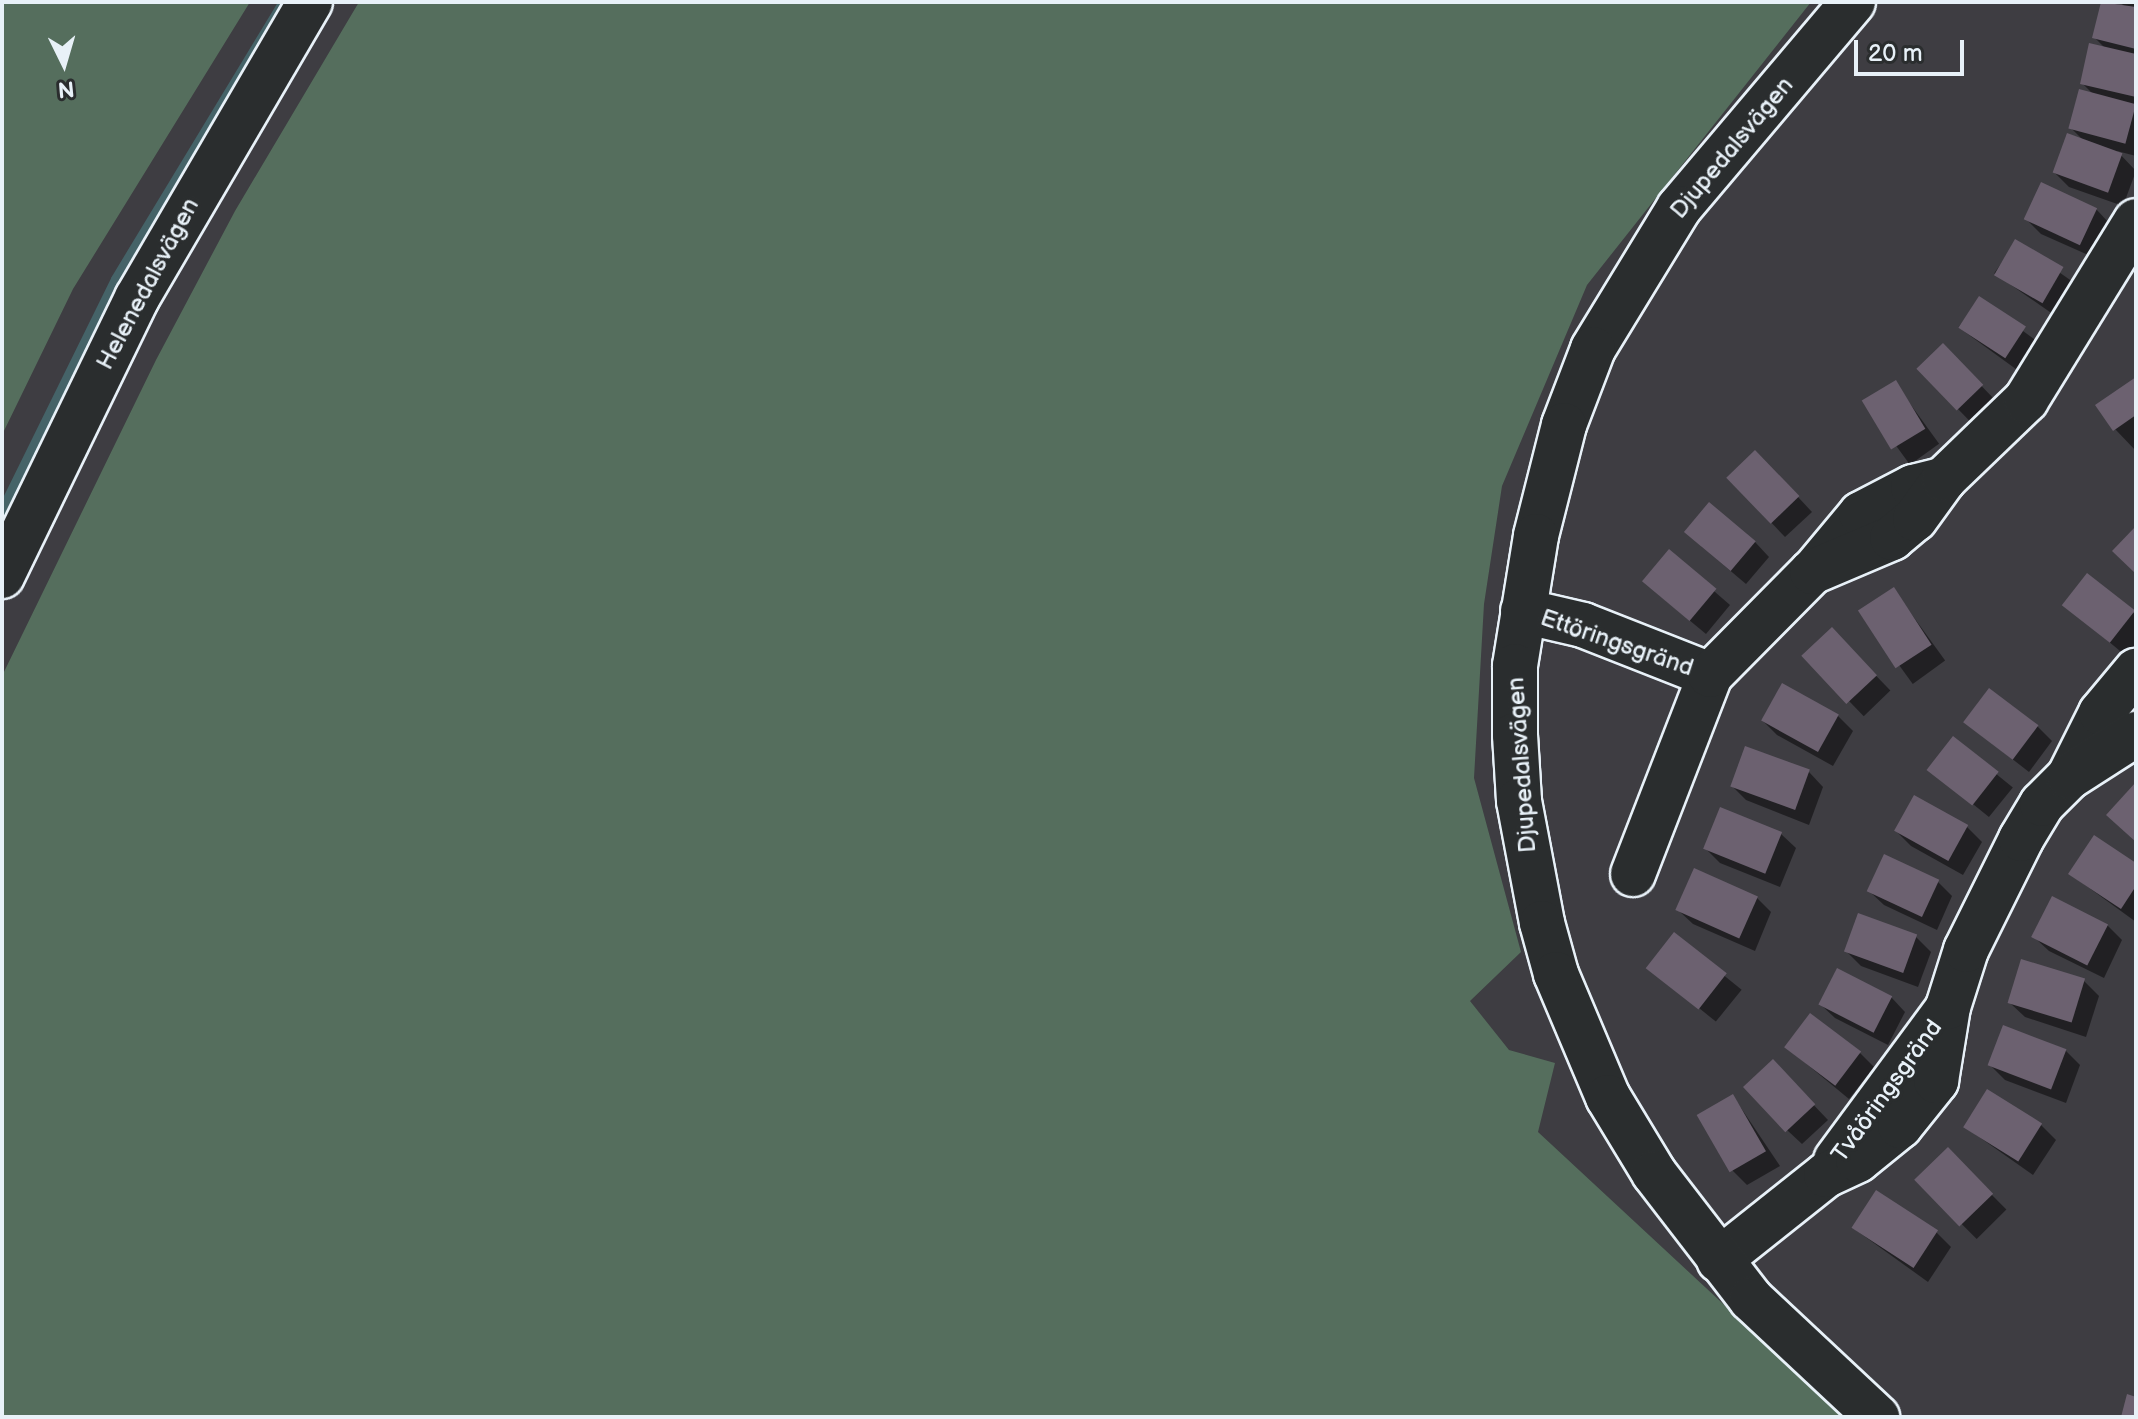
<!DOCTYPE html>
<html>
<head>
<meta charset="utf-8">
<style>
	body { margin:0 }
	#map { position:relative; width:2138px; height:1419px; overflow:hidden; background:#3e3d42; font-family:"Balsamiq Sans",sans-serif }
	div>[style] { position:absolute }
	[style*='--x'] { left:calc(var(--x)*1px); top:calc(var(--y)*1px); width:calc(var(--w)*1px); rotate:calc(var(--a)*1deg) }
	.green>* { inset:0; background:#556e5d }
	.shadow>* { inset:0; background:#0007; transform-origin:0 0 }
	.stream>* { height:11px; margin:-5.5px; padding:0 5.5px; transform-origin:5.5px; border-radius:5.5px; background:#456368 }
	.building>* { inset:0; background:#6c6170; transform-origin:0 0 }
	.roads { filter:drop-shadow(2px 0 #e8f1f8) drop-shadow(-2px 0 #e8f1f8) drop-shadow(0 2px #e8f1f8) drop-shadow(0 -2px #e8f1f8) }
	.minor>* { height:44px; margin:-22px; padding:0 22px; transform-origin:22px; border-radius:22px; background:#2a2d2e }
	.tertiary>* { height:44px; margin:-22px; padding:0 22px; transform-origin:22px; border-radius:22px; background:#2a2d2e }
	span { translate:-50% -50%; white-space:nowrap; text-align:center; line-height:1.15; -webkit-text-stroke:7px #2a2d2e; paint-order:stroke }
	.street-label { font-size:24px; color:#e8f1f8 }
	.frame { position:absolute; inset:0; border:4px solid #e8f1f8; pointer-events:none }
	.north { position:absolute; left:24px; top:24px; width:80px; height:80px; -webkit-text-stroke:6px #2a2d2e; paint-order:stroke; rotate:175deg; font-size:22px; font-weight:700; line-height:32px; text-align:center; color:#e8f1f8 }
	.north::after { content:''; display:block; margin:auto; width:28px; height:36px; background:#e8f1f8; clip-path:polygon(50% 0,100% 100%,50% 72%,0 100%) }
	.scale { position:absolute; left:1854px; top:40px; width:110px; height:36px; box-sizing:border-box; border:4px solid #e8f1f8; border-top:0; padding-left:10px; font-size:24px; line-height:28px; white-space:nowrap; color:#e8f1f8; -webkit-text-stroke:6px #2a2d2e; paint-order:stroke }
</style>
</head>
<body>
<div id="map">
	<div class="green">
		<div style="clip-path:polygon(2px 2px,250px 2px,73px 289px,2px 435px)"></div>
		<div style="clip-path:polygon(359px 2px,1811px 2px,1587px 285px,1502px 486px,1484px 604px,1474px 778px,1521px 952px,1470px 1001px,1509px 1050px,1555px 1063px,1538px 1132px,1845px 1417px,2px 1417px,2px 676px,156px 360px,235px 211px)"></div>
	</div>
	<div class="shadow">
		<div style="clip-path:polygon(2103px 2px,2124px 6px,2120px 2px,2136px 2px,2136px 156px,2117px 151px,2136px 171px,2123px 206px,2069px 187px,2054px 172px,2085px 142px,2071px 128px,2094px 95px,2082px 83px,2106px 49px,2094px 37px)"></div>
		<div style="clip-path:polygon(2096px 209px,2110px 224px,2095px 258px,2041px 234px,2026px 219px)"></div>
		<div style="left:2016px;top:242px;width:74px;height:38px;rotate:35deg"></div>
		<div style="left:1979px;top:299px;width:76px;height:35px;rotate:36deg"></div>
		<div style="left:1943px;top:346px;width:77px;height:33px;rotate:46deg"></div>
		<div style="clip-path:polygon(2136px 379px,2136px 451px,2115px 429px)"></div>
		<div style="left:1895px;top:383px;width:75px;height:36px;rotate:54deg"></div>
		<div style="clip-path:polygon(1770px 467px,1812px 512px,1785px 537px,1729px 478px)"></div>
		<div style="clip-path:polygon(1755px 542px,1769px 557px,1746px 584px,1701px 546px)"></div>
		<div style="clip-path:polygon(1669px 552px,1730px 605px,1706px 634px,1659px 595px)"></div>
		<div style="clip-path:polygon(2087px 576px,2136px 615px,2136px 644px,2126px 656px,2065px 605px)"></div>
		<div style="left:1894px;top:590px;width:87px;height:40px;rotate:54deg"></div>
		<div style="left:1832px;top:630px;width:84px;height:37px;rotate:46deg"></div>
		<div style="clip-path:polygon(1838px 716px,1853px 731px,1833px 766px,1777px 735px,1762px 720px)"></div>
		<div style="clip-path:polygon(1966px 723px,2037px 726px,2052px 741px,2029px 772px)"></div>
		<div style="left:1953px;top:739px;width:77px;height:38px;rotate:39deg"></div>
		<div style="clip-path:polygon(1809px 772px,1823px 787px,1809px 825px,1746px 800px,1731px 785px)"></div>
		<div style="clip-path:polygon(1914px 798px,1967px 827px,1982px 842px,1963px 875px,1911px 846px,1896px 831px)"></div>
		<div style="clip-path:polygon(1781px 834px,1796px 848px,1780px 887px,1720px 863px,1705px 848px)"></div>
		<div style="clip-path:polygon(2136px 866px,2136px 922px,2070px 874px)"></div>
		<div style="clip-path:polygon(1938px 882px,1952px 896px,1937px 930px,1884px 905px,1869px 891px)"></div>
		<div style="clip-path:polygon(1756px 897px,1771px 912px,1755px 951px,1693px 924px,1678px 910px)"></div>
		<div style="clip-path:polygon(1860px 916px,1916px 937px,1931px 952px,1918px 987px,1861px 966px,1846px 951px)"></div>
		<div style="clip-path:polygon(2107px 925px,2122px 940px,2104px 978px,2049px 951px,2034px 937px)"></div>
		<div style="left:1674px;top:935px;width:87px;height:41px;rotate:39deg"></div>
		<div style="clip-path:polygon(2023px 962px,2084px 981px,2099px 996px,2086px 1037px,2025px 1017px,2010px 1003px)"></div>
		<div style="clip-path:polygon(1891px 997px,1905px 1012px,1888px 1045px,1835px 1018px,1820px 1004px)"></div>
		<div style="clip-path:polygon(1786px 1047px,1859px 1052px,1874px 1067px,1849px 1099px)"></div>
		<div style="clip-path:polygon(2065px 1050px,2080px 1065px,2066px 1103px,2005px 1080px,1990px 1065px)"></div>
		<div style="clip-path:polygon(1787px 1077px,1828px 1120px,1802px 1144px,1787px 1130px)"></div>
		<div style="clip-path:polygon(1733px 1096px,1780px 1166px,1747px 1185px,1732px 1170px)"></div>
		<div style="clip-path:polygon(2041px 1125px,2056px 1140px,2033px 1175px,1965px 1127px)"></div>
		<div style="left:1947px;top:1150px;width:84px;height:42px;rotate:45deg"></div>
		<div style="clip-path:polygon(1853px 1228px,1936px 1232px,1951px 1247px,1928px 1282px)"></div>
	</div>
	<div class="stream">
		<div style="--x:2;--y:511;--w:258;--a:-63.8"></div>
		<div style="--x:116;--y:279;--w:324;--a:-58.8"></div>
	</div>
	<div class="building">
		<div style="clip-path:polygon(2101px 2px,2136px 7px,2136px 49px,2092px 38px)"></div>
		<div style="clip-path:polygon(2089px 43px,2136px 54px,2136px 97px,2080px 84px)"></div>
		<div style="left:2079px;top:89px;width:59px;height:41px;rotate:15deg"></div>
		<div style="left:2067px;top:133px;width:59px;height:42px;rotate:20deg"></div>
		<div style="left:2041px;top:182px;width:62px;height:41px;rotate:25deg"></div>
		<div style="left:2015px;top:239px;width:56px;height:42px;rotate:30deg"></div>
		<div style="left:1979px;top:296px;width:56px;height:38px;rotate:33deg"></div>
		<div style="left:1943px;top:343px;width:58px;height:37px;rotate:46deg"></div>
		<div style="clip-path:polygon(2136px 377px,2136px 415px,2113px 431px,2095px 405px)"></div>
		<div style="left:1896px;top:380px;width:57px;height:40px;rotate:59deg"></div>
		<div style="left:1755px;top:450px;width:64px;height:40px;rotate:46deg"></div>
		<div style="left:1709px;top:502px;width:61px;height:39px;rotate:40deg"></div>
		<div style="clip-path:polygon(2136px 526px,2136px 574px,2112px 551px)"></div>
		<div style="left:1669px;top:549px;width:62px;height:42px;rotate:40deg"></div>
		<div style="left:2087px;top:573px;width:61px;height:41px;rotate:38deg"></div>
		<div style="left:1894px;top:587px;width:69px;height:43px;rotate:57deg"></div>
		<div style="left:1832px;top:627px;width:66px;height:42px;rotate:47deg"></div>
		<div style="left:1782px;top:683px;width:65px;height:43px;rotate:29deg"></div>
		<div style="left:1989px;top:688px;width:62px;height:43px;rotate:37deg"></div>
		<div style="left:1953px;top:736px;width:58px;height:43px;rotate:38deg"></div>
		<div style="left:1745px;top:746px;width:69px;height:43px;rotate:20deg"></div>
		<div style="clip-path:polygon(2136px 782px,2136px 842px,2106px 815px)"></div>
		<div style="left:1914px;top:795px;width:62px;height:41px;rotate:29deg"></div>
		<div style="left:1720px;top:807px;width:67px;height:45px;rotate:22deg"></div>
		<div style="clip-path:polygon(2094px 835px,2136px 863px,2136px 886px,2121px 909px,2068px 874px)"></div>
		<div style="left:1884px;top:854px;width:61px;height:41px;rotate:25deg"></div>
		<div style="left:1694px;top:868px;width:70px;height:46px;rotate:24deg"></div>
		<div style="left:2052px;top:896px;width:63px;height:46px;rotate:27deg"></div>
		<div style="left:1858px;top:913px;width:63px;height:41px;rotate:20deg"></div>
		<div style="left:1674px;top:932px;width:67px;height:46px;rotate:38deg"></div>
		<div style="left:2021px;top:959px;width:67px;height:46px;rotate:17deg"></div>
		<div style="left:1837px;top:968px;width:62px;height:41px;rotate:27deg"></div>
		<div style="left:1810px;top:1013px;width:64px;height:43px;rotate:37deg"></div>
		<div style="left:2003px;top:1025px;width:68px;height:43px;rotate:21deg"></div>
		<div style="left:1773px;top:1059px;width:62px;height:41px;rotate:47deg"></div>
		<div style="left:1987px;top:1089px;width:65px;height:45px;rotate:32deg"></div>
		<div style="left:1733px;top:1094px;width:66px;height:42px;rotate:60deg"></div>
		<div style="left:1948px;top:1147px;width:65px;height:47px;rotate:46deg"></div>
		<div style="left:1876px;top:1190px;width:74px;height:45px;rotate:33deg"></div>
		<div style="clip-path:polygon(2127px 1394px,2136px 1397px,2136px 1417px,2121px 1417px)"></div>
	</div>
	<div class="roads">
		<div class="minor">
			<div style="--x:1816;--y:568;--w:70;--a:-50.2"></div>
			<div style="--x:1861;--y:514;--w:59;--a:-27.4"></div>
			<div style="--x:1913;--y:487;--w:32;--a:-14"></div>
			<div style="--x:2;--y:576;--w:309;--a:-64.1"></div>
			<div style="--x:137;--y:298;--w:343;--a:-59.7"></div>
			<div style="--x:1523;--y:611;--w:62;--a:13.1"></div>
			<div style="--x:1583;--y:625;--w:136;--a:21.5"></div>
			<div style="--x:2071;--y:773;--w:67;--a:-63.4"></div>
			<div style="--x:2101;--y:713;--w:55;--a:-50.2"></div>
			<div style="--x:1633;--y:874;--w:213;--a:-68.8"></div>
			<div style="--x:1710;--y:675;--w:145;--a:-45.3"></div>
			<div style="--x:1812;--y:572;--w:87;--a:-23"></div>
			<div style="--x:1892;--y:538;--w:30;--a:-40"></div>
			<div style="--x:1915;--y:519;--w:49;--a:-54.1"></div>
			<div style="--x:1944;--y:479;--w:114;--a:-43.9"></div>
			<div style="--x:2026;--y:400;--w:210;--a:-58.4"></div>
			<div style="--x:1836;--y:1160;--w:184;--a:-53.6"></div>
			<div style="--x:1719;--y:1260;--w:137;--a:-38.5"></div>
			<div style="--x:1826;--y:1175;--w:35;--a:-25"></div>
			<div style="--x:1858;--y:1160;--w:54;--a:-39"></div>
			<div style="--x:1900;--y:1126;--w:58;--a:-51.3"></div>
			<div style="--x:1936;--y:1081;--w:75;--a:-80.8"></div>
			<div style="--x:1948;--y:1007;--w:60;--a:-72.5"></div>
			<div style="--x:1966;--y:950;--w:124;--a:-63.6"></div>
			<div style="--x:2021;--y:839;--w:41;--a:-59"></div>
			<div style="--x:2042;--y:804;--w:38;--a:-45"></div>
			<div style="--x:2069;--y:777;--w:80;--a:-32.7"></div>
		</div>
		<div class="tertiary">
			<div style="--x:1853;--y:2;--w:270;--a:130.2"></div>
			<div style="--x:1679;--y:208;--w:165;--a:121.4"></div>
			<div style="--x:1593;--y:349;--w:81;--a:110.9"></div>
			<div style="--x:1564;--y:425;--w:114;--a:104.2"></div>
			<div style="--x:1536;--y:536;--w:132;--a:99.2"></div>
			<div style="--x:1515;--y:666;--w:69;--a:90"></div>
			<div style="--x:1515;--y:735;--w:66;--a:86.5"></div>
			<div style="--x:1519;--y:801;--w:124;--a:79.3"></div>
			<div style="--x:1542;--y:923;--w:53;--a:74.6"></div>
			<div style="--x:1556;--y:974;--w:134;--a:67.1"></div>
			<div style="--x:1608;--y:1097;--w:89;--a:58.8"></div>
			<div style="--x:1654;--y:1173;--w:159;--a:52.4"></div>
			<div style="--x:1751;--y:1299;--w:173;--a:43.1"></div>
		</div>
	</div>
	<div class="street-label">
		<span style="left:1732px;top:148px;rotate:-50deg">Djupedalsvägen</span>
		<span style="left:148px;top:284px;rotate:-62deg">Helenedalsvägen</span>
		<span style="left:1617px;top:643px;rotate:19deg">Ettöringsgränd</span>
		<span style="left:1522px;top:765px;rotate:-94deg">Djupedalsvägen</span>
		<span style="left:1887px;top:1091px;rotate:-54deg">Tvåöringsgränd</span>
	</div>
	<div class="frame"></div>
	<div class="north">N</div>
	<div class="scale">20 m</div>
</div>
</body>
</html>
